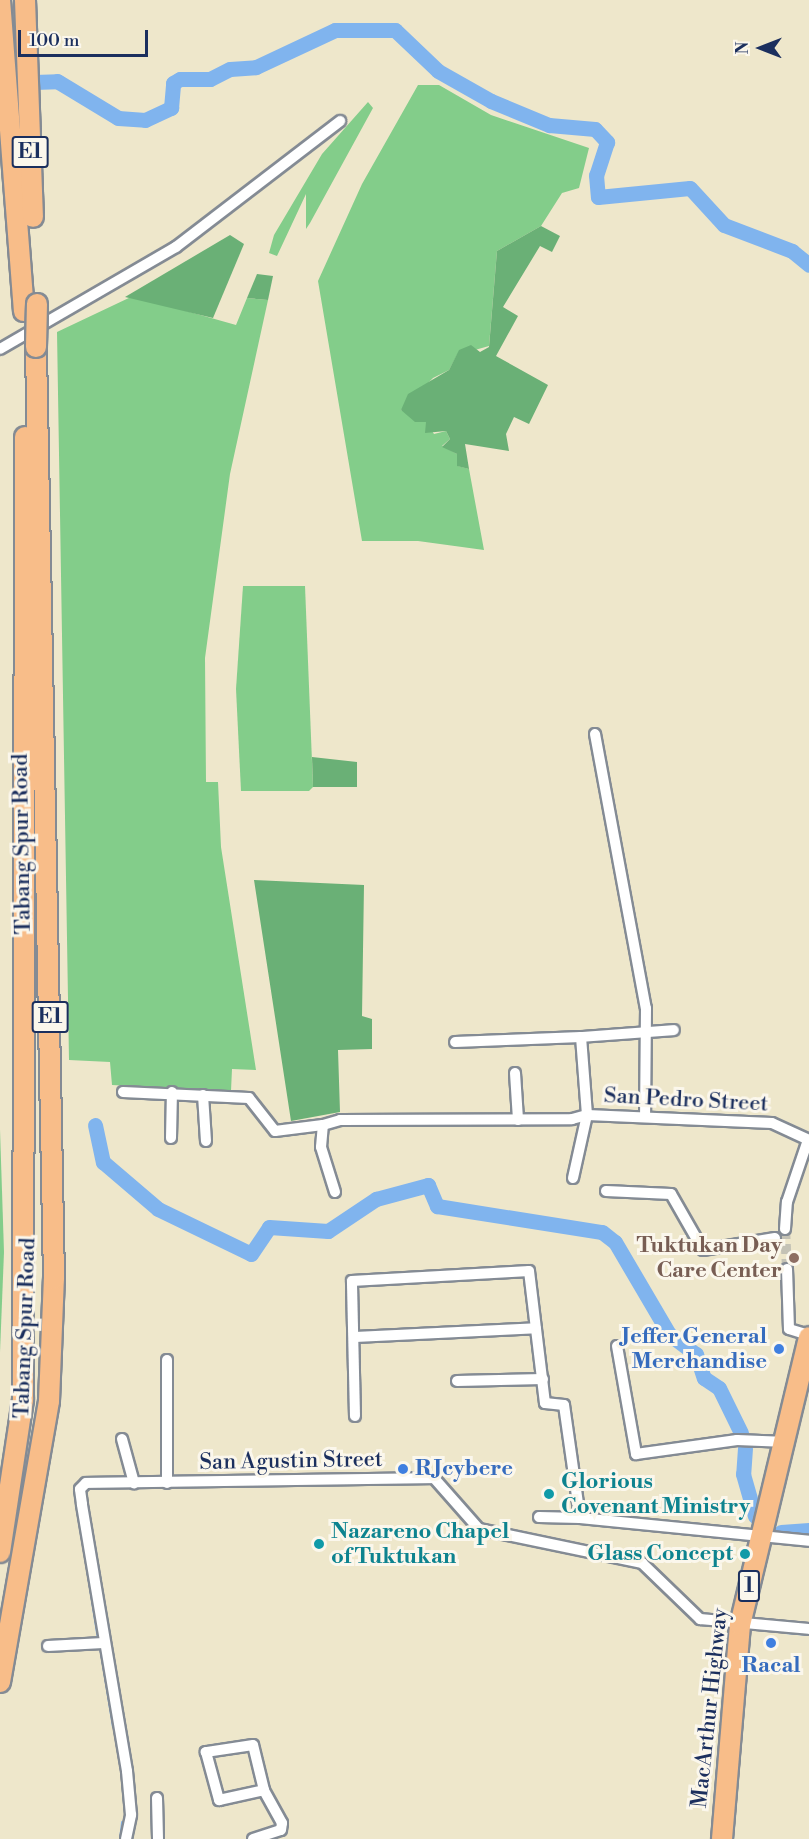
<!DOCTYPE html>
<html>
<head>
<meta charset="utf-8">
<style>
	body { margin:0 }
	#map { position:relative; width:809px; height:1839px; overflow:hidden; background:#eee7cb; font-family:"Libre Bodoni",serif }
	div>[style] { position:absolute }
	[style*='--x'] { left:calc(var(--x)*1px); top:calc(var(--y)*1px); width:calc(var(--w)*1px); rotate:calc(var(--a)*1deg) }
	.green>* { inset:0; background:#83cd8a }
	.forest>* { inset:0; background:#6ab076 }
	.stream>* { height:2px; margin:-1px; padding:0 1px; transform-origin:1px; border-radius:1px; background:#80b4ee }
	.river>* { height:15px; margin:-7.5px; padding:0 7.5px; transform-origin:7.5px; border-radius:7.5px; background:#80b4ee }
	.street-tunnel>* { height:10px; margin-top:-5px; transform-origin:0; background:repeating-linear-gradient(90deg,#c4c2b5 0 10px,transparent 0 15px) }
	.roads { filter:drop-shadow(2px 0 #848b94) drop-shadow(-2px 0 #848b94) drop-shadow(0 2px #848b94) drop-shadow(0 -2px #848b94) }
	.street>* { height:10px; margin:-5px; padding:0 5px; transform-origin:5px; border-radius:5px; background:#fff }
	.highway>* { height:20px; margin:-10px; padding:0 10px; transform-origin:10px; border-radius:10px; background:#f8bd89 }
	.bridges { filter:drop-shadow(2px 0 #848b94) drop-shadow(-2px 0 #848b94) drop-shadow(0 2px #848b94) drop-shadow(0 -2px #848b94) }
	.highway-bridge>* { height:20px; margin:-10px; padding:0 10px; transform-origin:10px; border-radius:10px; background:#f8bd89 }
	.dots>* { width:16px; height:16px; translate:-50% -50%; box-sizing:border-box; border:3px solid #fbf7ec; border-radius:50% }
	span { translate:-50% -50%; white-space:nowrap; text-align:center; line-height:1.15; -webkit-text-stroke:6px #fbf7ec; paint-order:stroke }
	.shield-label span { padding:2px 4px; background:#fbf7ec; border:2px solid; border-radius:4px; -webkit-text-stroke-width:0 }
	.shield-label { font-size:21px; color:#1b2f5e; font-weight:700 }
	.street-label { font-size:22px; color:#1b2f5e }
	.education-label { font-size:22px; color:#785e54; font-weight:700 }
	.right { translate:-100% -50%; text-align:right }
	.shop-label { font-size:22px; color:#366cbe; font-weight:700 }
	.left { translate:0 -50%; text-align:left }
	.culture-label { font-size:22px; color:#0d838f; font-weight:700 }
	.north { position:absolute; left:731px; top:18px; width:60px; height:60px; -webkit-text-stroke:4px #fbf7ec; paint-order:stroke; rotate:270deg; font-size:16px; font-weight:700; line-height:24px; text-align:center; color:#1b2f5e }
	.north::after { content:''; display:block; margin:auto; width:21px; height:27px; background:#1b2f5e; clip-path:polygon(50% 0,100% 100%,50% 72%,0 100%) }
	.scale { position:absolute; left:18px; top:30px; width:130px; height:27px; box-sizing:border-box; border:3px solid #1b2f5e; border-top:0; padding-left:8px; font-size:18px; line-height:21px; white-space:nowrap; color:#1b2f5e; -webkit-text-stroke:4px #fbf7ec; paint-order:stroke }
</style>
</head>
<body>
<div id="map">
	<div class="green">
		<div style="clip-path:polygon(418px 85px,439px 85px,491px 115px,589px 148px,579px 188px,562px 193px,541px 226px,497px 251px,489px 346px,457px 355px,449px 370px,433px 378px,401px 410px,426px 422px,434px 434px,446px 431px,450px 439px,442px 446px,457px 454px,458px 466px,469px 469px,484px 550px,418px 541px,362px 541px,318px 281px,362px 184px)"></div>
		<div style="clip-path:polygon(368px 102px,373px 108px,310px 223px,306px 229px,306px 194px,277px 256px,269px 253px,274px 235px,322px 154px)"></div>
		<div style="clip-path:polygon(133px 296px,236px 325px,247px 298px,268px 300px,230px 474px,205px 658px,206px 782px,218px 782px,221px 847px,256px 1070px,232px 1069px,231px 1091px,112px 1085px,110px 1062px,69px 1060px,57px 332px)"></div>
		<div style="clip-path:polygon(243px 586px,305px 586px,313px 787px,309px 791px,241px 791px,236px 689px)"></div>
		<div style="clip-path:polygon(0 1130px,4px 1252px,0 1352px)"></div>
	</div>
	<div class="forest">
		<div style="clip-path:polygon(541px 226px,560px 236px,552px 252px,540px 246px,503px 307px,518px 316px,496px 356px,548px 385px,529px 424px,514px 417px,506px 434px,509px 451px,465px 444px,469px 469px,457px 466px,457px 454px,442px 447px,450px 439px,446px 431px,425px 433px,426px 422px,415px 422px,401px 410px,408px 394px,449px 370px,459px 350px,471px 345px,480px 352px,489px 347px,497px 251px)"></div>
		<div style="clip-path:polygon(230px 235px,244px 244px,213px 318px,125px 297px)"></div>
		<div style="clip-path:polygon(257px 274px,273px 276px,268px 300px,247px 298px)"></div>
		<div style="clip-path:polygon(312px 757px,357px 762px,357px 787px,313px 787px)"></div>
		<div style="clip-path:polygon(254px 880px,364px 885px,362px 1016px,372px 1019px,372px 1049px,338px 1050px,340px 1112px,291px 1121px)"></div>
	</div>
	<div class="stream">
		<div style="--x:77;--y:1485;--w:11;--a:-34"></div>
		<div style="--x:76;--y:1499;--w:142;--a:81.1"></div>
		<div style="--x:785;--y:1633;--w:24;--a:5"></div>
		<div style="--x:100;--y:1647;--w:81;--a:80.8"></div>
		<div style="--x:120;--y:1839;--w:17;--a:-83"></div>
	</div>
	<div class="river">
		<div style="--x:34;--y:82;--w:23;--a:-2"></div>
		<div style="--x:57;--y:81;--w:71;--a:31.2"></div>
		<div style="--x:118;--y:118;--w:27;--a:4"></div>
		<div style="--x:145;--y:120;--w:29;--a:-25"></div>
		<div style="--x:171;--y:108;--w:25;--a:-85"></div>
		<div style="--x:173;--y:83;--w:8;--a:-30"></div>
		<div style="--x:180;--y:79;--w:30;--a:0"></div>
		<div style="--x:210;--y:79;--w:22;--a:-27"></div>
		<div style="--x:230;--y:69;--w:26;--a:-4"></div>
		<div style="--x:256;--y:67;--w:87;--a:-25.1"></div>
		<div style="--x:335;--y:30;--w:60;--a:0"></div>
		<div style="--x:395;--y:30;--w:59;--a:43.6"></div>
		<div style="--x:438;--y:71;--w:61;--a:29.5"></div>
		<div style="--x:491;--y:101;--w:63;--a:22.5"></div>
		<div style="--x:549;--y:125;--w:46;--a:5"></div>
		<div style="--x:595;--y:129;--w:18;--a:47"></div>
		<div style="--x:607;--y:142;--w:35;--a:108"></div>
		<div style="--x:596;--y:175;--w:22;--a:85"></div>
		<div style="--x:598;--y:197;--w:92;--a:-5.6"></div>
		<div style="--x:690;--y:188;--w:50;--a:47.4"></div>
		<div style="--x:724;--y:225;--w:73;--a:20.9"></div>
		<div style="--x:792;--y:251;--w:22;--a:39"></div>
		<div style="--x:95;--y:1125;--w:38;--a:78"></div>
		<div style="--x:103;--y:1162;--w:72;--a:40.5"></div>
		<div style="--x:158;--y:1209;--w:103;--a:25.8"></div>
		<div style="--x:251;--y:1254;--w:32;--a:-56"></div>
		<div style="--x:269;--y:1227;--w:59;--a:3.9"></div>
		<div style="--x:328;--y:1231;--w:58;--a:-33.7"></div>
		<div style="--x:376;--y:1199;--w:54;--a:-15.1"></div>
		<div style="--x:428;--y:1185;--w:23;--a:67"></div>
		<div style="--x:437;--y:1206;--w:167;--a:9"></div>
		<div style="--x:602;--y:1232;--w:16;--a:38"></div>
		<div style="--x:615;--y:1242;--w:107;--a:59.6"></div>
		<div style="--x:669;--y:1334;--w:34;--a:37"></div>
		<div style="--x:696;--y:1354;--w:25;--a:72"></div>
		<div style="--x:704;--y:1378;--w:18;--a:34"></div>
		<div style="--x:719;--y:1388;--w:50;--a:63.9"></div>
		<div style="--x:745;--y:1448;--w:26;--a:94"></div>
		<div style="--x:743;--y:1474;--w:44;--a:74.1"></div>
		<div style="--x:781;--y:1532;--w:28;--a:-4"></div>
	</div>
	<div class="street-tunnel">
		<div style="--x:785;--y:1229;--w:40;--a:87.1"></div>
	</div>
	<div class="roads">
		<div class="street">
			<div style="--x:0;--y:349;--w:203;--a:-30.1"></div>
			<div style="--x:176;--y:247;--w:207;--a:-37.5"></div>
			<div style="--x:595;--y:734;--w:279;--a:79.5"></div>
			<div style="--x:646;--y:1008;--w:108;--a:90.5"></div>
			<div style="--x:581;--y:1037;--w:93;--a:-4.3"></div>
			<div style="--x:515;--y:1073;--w:47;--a:86.3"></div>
			<div style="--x:123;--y:1092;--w:126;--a:2.7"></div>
			<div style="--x:249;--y:1098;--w:42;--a:51.8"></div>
			<div style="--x:275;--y:1131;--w:48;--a:-7.1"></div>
			<div style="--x:203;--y:1095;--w:46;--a:86.3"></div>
			<div style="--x:171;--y:1138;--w:46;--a:-88.8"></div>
			<div style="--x:573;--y:1178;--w:65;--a:-77.5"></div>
			<div style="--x:587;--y:1115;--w:185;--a:2.5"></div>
			<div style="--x:772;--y:1123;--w:41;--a:24.7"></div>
			<div style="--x:606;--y:1191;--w:65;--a:2.6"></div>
			<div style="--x:671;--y:1194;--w:64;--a:60.3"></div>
			<div style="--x:703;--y:1250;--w:73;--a:-9.5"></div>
			<div style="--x:335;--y:1192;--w:47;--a:-107.3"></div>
			<div style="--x:321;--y:1147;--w:22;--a:-85"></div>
			<div style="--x:323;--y:1125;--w:18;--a:-16"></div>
			<div style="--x:340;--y:1120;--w:232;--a:-0.2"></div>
			<div style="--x:572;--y:1119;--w:16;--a:-15"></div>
			<div style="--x:587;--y:1115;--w:78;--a:-94.4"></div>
			<div style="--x:581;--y:1037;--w:126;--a:177.7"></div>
			<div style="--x:785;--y:1229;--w:27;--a:-86"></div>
			<div style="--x:787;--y:1202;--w:65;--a:-71.3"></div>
			<div style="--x:787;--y:1269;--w:60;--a:88.1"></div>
			<div style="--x:789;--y:1329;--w:21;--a:17"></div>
			<div style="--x:355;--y:1337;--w:181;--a:-2.8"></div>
			<div style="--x:617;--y:1346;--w:110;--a:80"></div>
			<div style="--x:636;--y:1454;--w:102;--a:-7.9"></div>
			<div style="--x:737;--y:1440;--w:50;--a:2.3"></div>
			<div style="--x:167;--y:1360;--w:123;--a:90"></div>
			<div style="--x:457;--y:1381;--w:86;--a:-1.3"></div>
			<div style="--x:355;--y:1416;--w:135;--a:-91.3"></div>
			<div style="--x:352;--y:1281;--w:177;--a:-3.2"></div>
			<div style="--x:529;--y:1271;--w:133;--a:83.1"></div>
			<div style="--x:545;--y:1403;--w:19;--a:6"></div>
			<div style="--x:564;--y:1405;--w:114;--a:81.9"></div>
			<div style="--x:580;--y:1518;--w:230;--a:5.7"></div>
			<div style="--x:122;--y:1439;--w:46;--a:74.7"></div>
			<div style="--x:539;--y:1517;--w:41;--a:1.4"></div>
			<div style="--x:48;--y:1646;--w:55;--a:-3.1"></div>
			<div style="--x:157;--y:1798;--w:41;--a:88.6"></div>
			<div style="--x:126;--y:1839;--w:25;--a:-78"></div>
			<div style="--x:131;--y:1815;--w:44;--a:-95.2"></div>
			<div style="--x:127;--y:1771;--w:271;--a:-99.6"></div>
			<div style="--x:82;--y:1504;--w:15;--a:-98"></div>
			<div style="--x:80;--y:1489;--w:8;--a:-45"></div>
			<div style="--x:86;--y:1483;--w:348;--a:-0.8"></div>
			<div style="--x:434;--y:1478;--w:68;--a:48.6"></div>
			<div style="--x:479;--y:1529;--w:167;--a:11.8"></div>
			<div style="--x:642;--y:1563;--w:81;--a:44"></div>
			<div style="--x:700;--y:1619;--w:109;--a:5.2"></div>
			<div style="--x:253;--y:1839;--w:29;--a:-18"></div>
			<div style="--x:281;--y:1830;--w:7;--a:-82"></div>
			<div style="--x:282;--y:1823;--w:38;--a:-119"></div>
			<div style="--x:264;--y:1790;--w:46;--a:-103.7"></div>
			<div style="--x:253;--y:1745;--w:48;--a:171.5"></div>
			<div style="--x:206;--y:1752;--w:50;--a:74.8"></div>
			<div style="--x:219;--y:1800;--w:46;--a:-12.5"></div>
		</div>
		<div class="highway">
			<div style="--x:0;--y:0;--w:312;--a:85.6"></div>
			<div style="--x:25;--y:0;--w:217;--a:87.9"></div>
			<div style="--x:0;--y:1552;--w:154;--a:-81.4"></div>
			<div style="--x:23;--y:1400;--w:963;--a:-89.88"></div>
			<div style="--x:0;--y:1682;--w:285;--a:-80.1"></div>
			<div style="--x:49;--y:1401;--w:122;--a:-87.7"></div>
			<div style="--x:54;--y:1279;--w:932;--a:-91.11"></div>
			<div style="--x:722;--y:1839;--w:215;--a:-85.2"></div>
			<div style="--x:740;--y:1625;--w:296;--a:-76.5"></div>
		</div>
	</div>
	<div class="bridges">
		<div class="highway-bridge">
			<div style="--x:36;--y:347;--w:43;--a:-88.7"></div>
		</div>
	</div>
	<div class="dots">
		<div style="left:794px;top:1258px;background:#8d6e63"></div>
		<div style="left:779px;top:1349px;background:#3f7fe0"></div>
		<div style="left:403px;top:1469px;background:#3f7fe0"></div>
		<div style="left:549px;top:1494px;background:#0f9aa8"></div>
		<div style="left:319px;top:1544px;background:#0f9aa8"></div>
		<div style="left:745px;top:1554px;background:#0f9aa8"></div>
		<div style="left:771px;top:1643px;background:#3f7fe0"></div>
	</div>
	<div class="shield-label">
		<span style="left:30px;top:152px">E1</span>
		<span style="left:50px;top:1017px">E1</span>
		<span style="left:749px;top:1586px">1</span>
	</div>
	<div class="street-label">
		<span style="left:22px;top:844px;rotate:-91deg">Tabang Spur Road</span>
		<span style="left:686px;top:1100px;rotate:3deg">San Pedro Street</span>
		<span style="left:25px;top:1328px;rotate:-88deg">Tabang Spur Road</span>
		<span style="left:291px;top:1461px;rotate:-1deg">San Agustin Street</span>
		<span style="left:710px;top:1708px;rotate:-84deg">MacArthur Highway</span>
	</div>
	<div class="education-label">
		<span class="right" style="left:782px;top:1258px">Tuktukan Day<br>Care Center</span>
	</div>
	<div class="shop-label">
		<span class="right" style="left:767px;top:1349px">Jeffer General<br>Merchandise</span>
		<span class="left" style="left:415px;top:1469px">RJcybere</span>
		<span style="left:771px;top:1666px">Racal</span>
	</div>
	<div class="culture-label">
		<span class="left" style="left:561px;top:1494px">Glorious<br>Covenant Ministry</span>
		<span class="left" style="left:331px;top:1544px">Nazareno Chapel<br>of Tuktukan</span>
		<span class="right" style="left:733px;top:1554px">Glass Concept</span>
	</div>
	<div class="north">N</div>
	<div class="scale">100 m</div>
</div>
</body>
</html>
